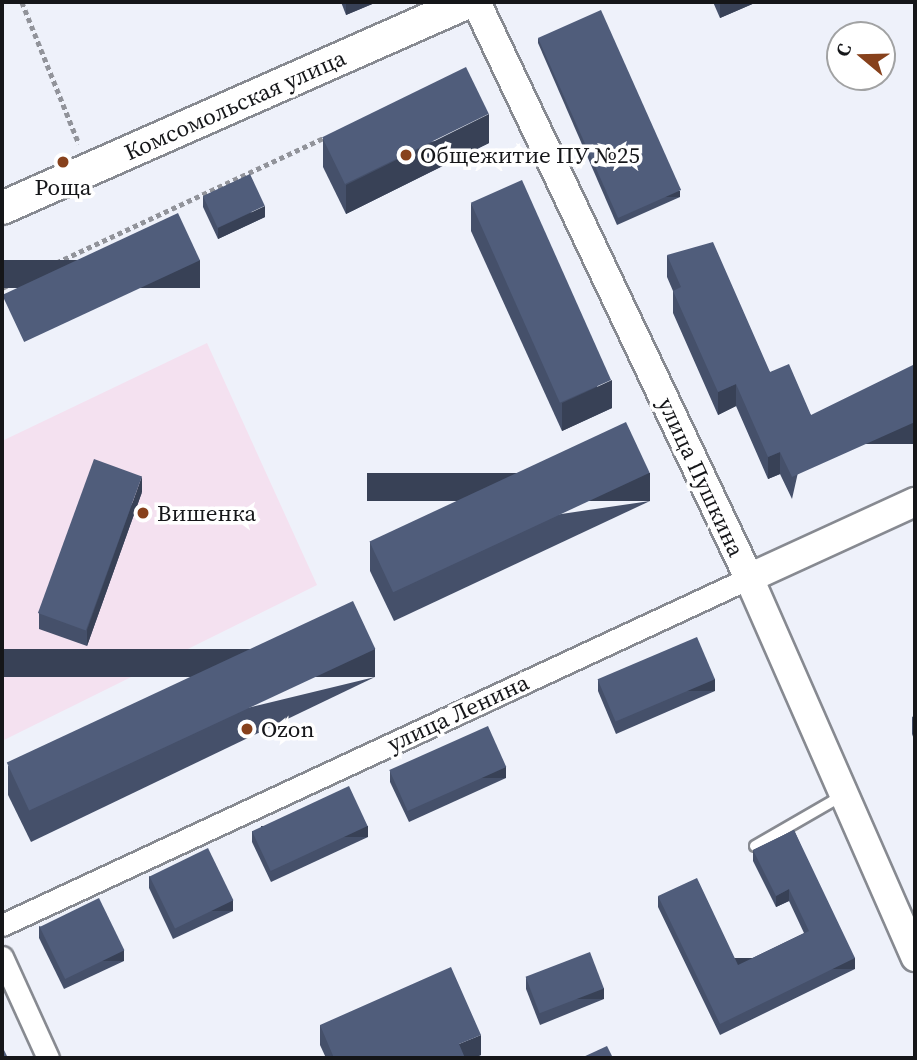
<!DOCTYPE html>
<html>
<head>
<meta charset="utf-8">
<style>
	body { margin:0 }
	#map { position:relative; width:917px; height:1060px; overflow:hidden; background:#eef1fa; font-family:"Source Serif 4",serif }
	div>[style] { position:absolute }
	[style*='--x'] { left:calc(var(--x)*1px); top:calc(var(--y)*1px); width:calc(var(--w)*1px); rotate:calc(var(--a)*1deg) }
	.education>* { inset:0; background:#f4e1f0 }
	.path>* { height:4.5px; margin-top:-2.25px; transform-origin:0; background:repeating-linear-gradient(90deg,#91939a 0 5px,transparent 0 8.5px) }
	.roads { filter:drop-shadow(2px 0 #878a91) drop-shadow(-2px 0 #878a91) drop-shadow(0 2px #878a91) drop-shadow(0 -2px #878a91) }
	.service>* { height:10px; margin:-5px; padding:0 5px; transform-origin:5px; border-radius:5px; background:#fff }
	.minor>* { height:21px; margin:-10.5px; padding:0 10.5px; transform-origin:10.5px; border-radius:10.5px; background:#fff }
	.tertiary>* { height:28px; margin:-14px; padding:0 14px; transform-origin:14px; border-radius:14px; background:#fff }
	.secondary>* { height:32px; margin:-16px; padding:0 16px; transform-origin:16px; border-radius:16px; background:#fff }
	.wall>* { inset:0; background:#45506a }
	.shaded-wall>* { inset:0; background:#384156; transform-origin:0 0 }
	.building>* { inset:0; background:#505d7b; transform-origin:0 0 }
	.dots>* { width:19px; height:19px; translate:-50% -50%; box-sizing:border-box; border:4px solid #fff; border-radius:50% }
	span { translate:-50% -50%; white-space:nowrap; text-align:center; line-height:1.15; -webkit-text-stroke:7px #fff; paint-order:stroke }
	.street-label { font-size:23px; color:#151619 }
	.poi-label { font-size:23px; color:#151619 }
	.left { translate:0 -50%; text-align:left }
	.frame { position:absolute; inset:0; border:4px solid #151619; pointer-events:none }
	.north { position:absolute; left:826px; top:21px; width:70px; height:70px; box-sizing:border-box; background:#fff; border:2px solid #a1a2a3; border-radius:50%; rotate:289deg; font-size:19px; font-weight:700; line-height:28px; text-align:center; color:#151619 }
	.north::after { content:''; display:block; margin:auto; width:24px; height:32px; background:#87411c; clip-path:polygon(50% 0,100% 100%,50% 72%,0 100%) }
</style>
</head>
<body>
<div id="map">
	<div class="education">
		<div style="clip-path:polygon(207px 343px,317px 585px,2px 741px,2px 441px)"></div>
	</div>
	<div class="path">
		<div style="--x:22;--y:2;--w:153;--a:68.1"></div>
		<div style="--x:2;--y:288;--w:357;--a:-25"></div>
	</div>
	<div class="roads">
		<div class="service">
			<div style="--x:755;--y:846;--w:90;--a:-30"></div>
			<div style="--x:833;--y:801;--w:12;--a:0"></div>
		</div>
		<div class="minor">
			<div style="--x:2;--y:925;--w:824;--a:-24.92"></div>
			<div style="--x:2;--y:957;--w:111;--a:65.5"></div>
		</div>
		<div class="tertiary">
			<div style="--x:476;--y:2;--w:637;--a:64.64"></div>
			<div style="--x:749;--y:578;--w:414;--a:66.3"></div>
			<div style="--x:749;--y:578;--w:183;--a:-24.6"></div>
		</div>
		<div class="secondary">
			<div style="--x:2;--y:208;--w:510;--a:-23.85"></div>
		</div>
	</div>
	<div class="wall">
		<div style="clip-path:polygon(341px 2px,377px 2px,346px 15px)"></div>
		<div style="clip-path:polygon(713px 2px,757px 2px,720px 18px)"></div>
		<div style="clip-path:polygon(538px 38px,680px 197px,617px 225px,538px 43px)"></div>
		<div style="clip-path:polygon(323px 138px,489px 143px,346px 214px,323px 167px)"></div>
		<div style="clip-path:polygon(203px 196px,265px 217px,218px 239px,203px 207px)"></div>
		<div style="clip-path:polygon(471px 203px,612px 408px,562px 431px,471px 231px)"></div>
		<div style="clip-path:polygon(667px 255px,770px 372px,811px 415px,792px 499px,780px 474px,768px 479px,736px 406px,718px 415px,673px 313px,673px 291px,667px 277px)"></div>
		<div style="clip-path:polygon(142px 492px,87px 646px,39px 629px,39px 613px)"></div>
		<div style="clip-path:polygon(650px 501px,394px 621px,370px 571px,370px 542px)"></div>
		<div style="clip-path:polygon(375px 677px,31px 842px,8px 795px,8px 766px)"></div>
		<div style="clip-path:polygon(598px 680px,715px 691px,616px 734px,598px 691px)"></div>
		<div style="clip-path:polygon(915px 716px,915px 742px,912px 734px,912px 717px)"></div>
		<div style="clip-path:polygon(390px 771px,506px 778px,409px 822px,390px 782px)"></div>
		<div style="clip-path:polygon(794px 830px,855px 969px,720px 1035px,658px 907px,658px 896px,738px 965px,804px 933px,789px 901px,776px 907px,753px 861px,753px 850px)"></div>
		<div style="clip-path:polygon(252px 831px,368px 837px,271px 882px,252px 842px)"></div>
		<div style="clip-path:polygon(149px 876px,233px 911px,173px 939px,149px 888px)"></div>
		<div style="clip-path:polygon(39px 926px,124px 961px,64px 989px,39px 938px)"></div>
		<div style="clip-path:polygon(526px 978px,604px 999px,540px 1025px,526px 989px)"></div>
		<div style="clip-path:polygon(320px 1025px,481px 1055px,473px 1058px,326px 1058px,320px 1045px)"></div>
	</div>
	<div class="shaded-wall">
		<div style="clip-path:polygon(350px 2px,377px 2px,346px 15px,346px 3px)"></div>
		<div style="clip-path:polygon(720px 2px,757px 2px,720px 18px)"></div>
		<div style="clip-path:polygon(489px 114px,489px 143px,346px 214px,346px 185px)"></div>
		<div style="left:680px;top:191px;width:6px;height:69px;rotate:90deg"></div>
		<div style="clip-path:polygon(265px 206px,265px 217px,218px 239px,218px 228px)"></div>
		<div style="left:200px;top:260px;width:28px;height:219px;rotate:90deg"></div>
		<div style="clip-path:polygon(612px 380px,612px 408px,562px 431px,562px 403px)"></div>
		<div style="clip-path:polygon(736px 384px,736px 406px,718px 415px,718px 392px)"></div>
		<div style="left:915px;top:422px;width:22px;height:135px;rotate:90deg"></div>
		<div style="clip-path:polygon(780px 452px,780px 474px,768px 479px,768px 457px)"></div>
		<div style="left:650px;top:473px;width:28px;height:283px;rotate:90deg"></div>
		<div style="clip-path:polygon(142px 476px,142px 492px,87px 646px,87px 630px)"></div>
		<div style="left:375px;top:649px;width:28px;height:382px;rotate:90deg"></div>
		<div style="left:715px;top:679px;width:12px;height:108px;rotate:90deg"></div>
		<div style="left:506px;top:767px;width:11px;height:107px;rotate:90deg"></div>
		<div style="left:368px;top:826px;width:11px;height:107px;rotate:90deg"></div>
		<div style="clip-path:polygon(789px 889px,789px 901px,776px 907px,776px 896px)"></div>
		<div style="left:233px;top:900px;width:11px;height:66px;rotate:90deg"></div>
		<div style="left:124px;top:950px;width:11px;height:66px;rotate:90deg"></div>
		<div style="left:855px;top:958px;width:11px;height:150px;rotate:90deg"></div>
		<div style="left:604px;top:988px;width:11px;height:69px;rotate:90deg"></div>
		<div style="clip-path:polygon(481px 1035px,481px 1055px,473px 1058px,459px 1058px,459px 1044px)"></div>
	</div>
	<div class="building">
		<div style="left:601px;top:10px;width:197px;height:69px;rotate:66deg"></div>
		<div style="left:466px;top:67px;width:52px;height:160px;rotate:64deg"></div>
		<div style="left:250px;top:174px;width:35px;height:52px;rotate:65deg"></div>
		<div style="left:522px;top:180px;width:219px;height:56px;rotate:66deg"></div>
		<div style="left:178px;top:213px;width:52px;height:194px;rotate:65deg"></div>
		<div style="clip-path:polygon(713px 242px,770px 372px,789px 364px,811px 415px,915px 364px,915px 422px,792px 477px,780px 452px,768px 457px,736px 384px,718px 392px,673px 291px,681px 287px,667px 255px)"></div>
		<div style="left:626px;top:422px;width:56px;height:283px;rotate:65deg"></div>
		<div style="left:94px;top:459px;width:51px;height:164px;rotate:20deg"></div>
		<div style="left:353px;top:601px;width:53px;height:382px;rotate:65deg"></div>
		<div style="left:697px;top:637px;width:46px;height:108px;rotate:67deg"></div>
		<div style="clip-path:polygon(915px 716px,915px 725px,912px 717px)"></div>
		<div style="left:488px;top:726px;width:45px;height:108px;rotate:66deg"></div>
		<div style="left:349px;top:786px;width:44px;height:107px;rotate:65deg"></div>
		<div style="clip-path:polygon(794px 830px,855px 958px,720px 1024px,658px 896px,697px 878px,738px 965px,809px 931px,789px 889px,776px 896px,753px 850px)"></div>
		<div style="left:208px;top:848px;width:58px;height:65px;rotate:64deg"></div>
		<div style="left:99px;top:898px;width:58px;height:66px;rotate:64deg"></div>
		<div style="left:590px;top:952px;width:39px;height:69px;rotate:69deg"></div>
		<div style="clip-path:polygon(451px 967px,481px 1035px,459px 1044px,465px 1058px,334px 1058px,320px 1025px)"></div>
		<div style="clip-path:polygon(2px 1046px,8px 1058px,2px 1058px)"></div>
		<div style="clip-path:polygon(607px 1046px,613px 1058px,581px 1058px)"></div>
	</div>
	<div class="dots">
		<div style="left:406px;top:155px;background:#87411c"></div>
		<div style="left:63px;top:162px;background:#87411c"></div>
		<div style="left:143px;top:513px;background:#87411c"></div>
		<div style="left:247px;top:729px;background:#87411c"></div>
	</div>
	<div class="street-label">
		<span style="left:235px;top:105px;rotate:-24deg">Комсомольская улица</span>
		<span style="left:701px;top:477px;rotate:65deg">улица Пушкина</span>
		<span style="left:458px;top:713px;rotate:-25deg">улица Ленина</span>
	</div>
	<div class="poi-label">
		<span class="left" style="left:420px;top:155px">Общежитие ПУ №25</span>
		<span style="left:63px;top:187px">Роща</span>
		<span class="left" style="left:157px;top:513px">Вишенка</span>
		<span class="left" style="left:261px;top:729px">Ozon</span>
	</div>
	<div class="frame"></div>
	<div class="north">С</div>
</div>
</body>
</html>
